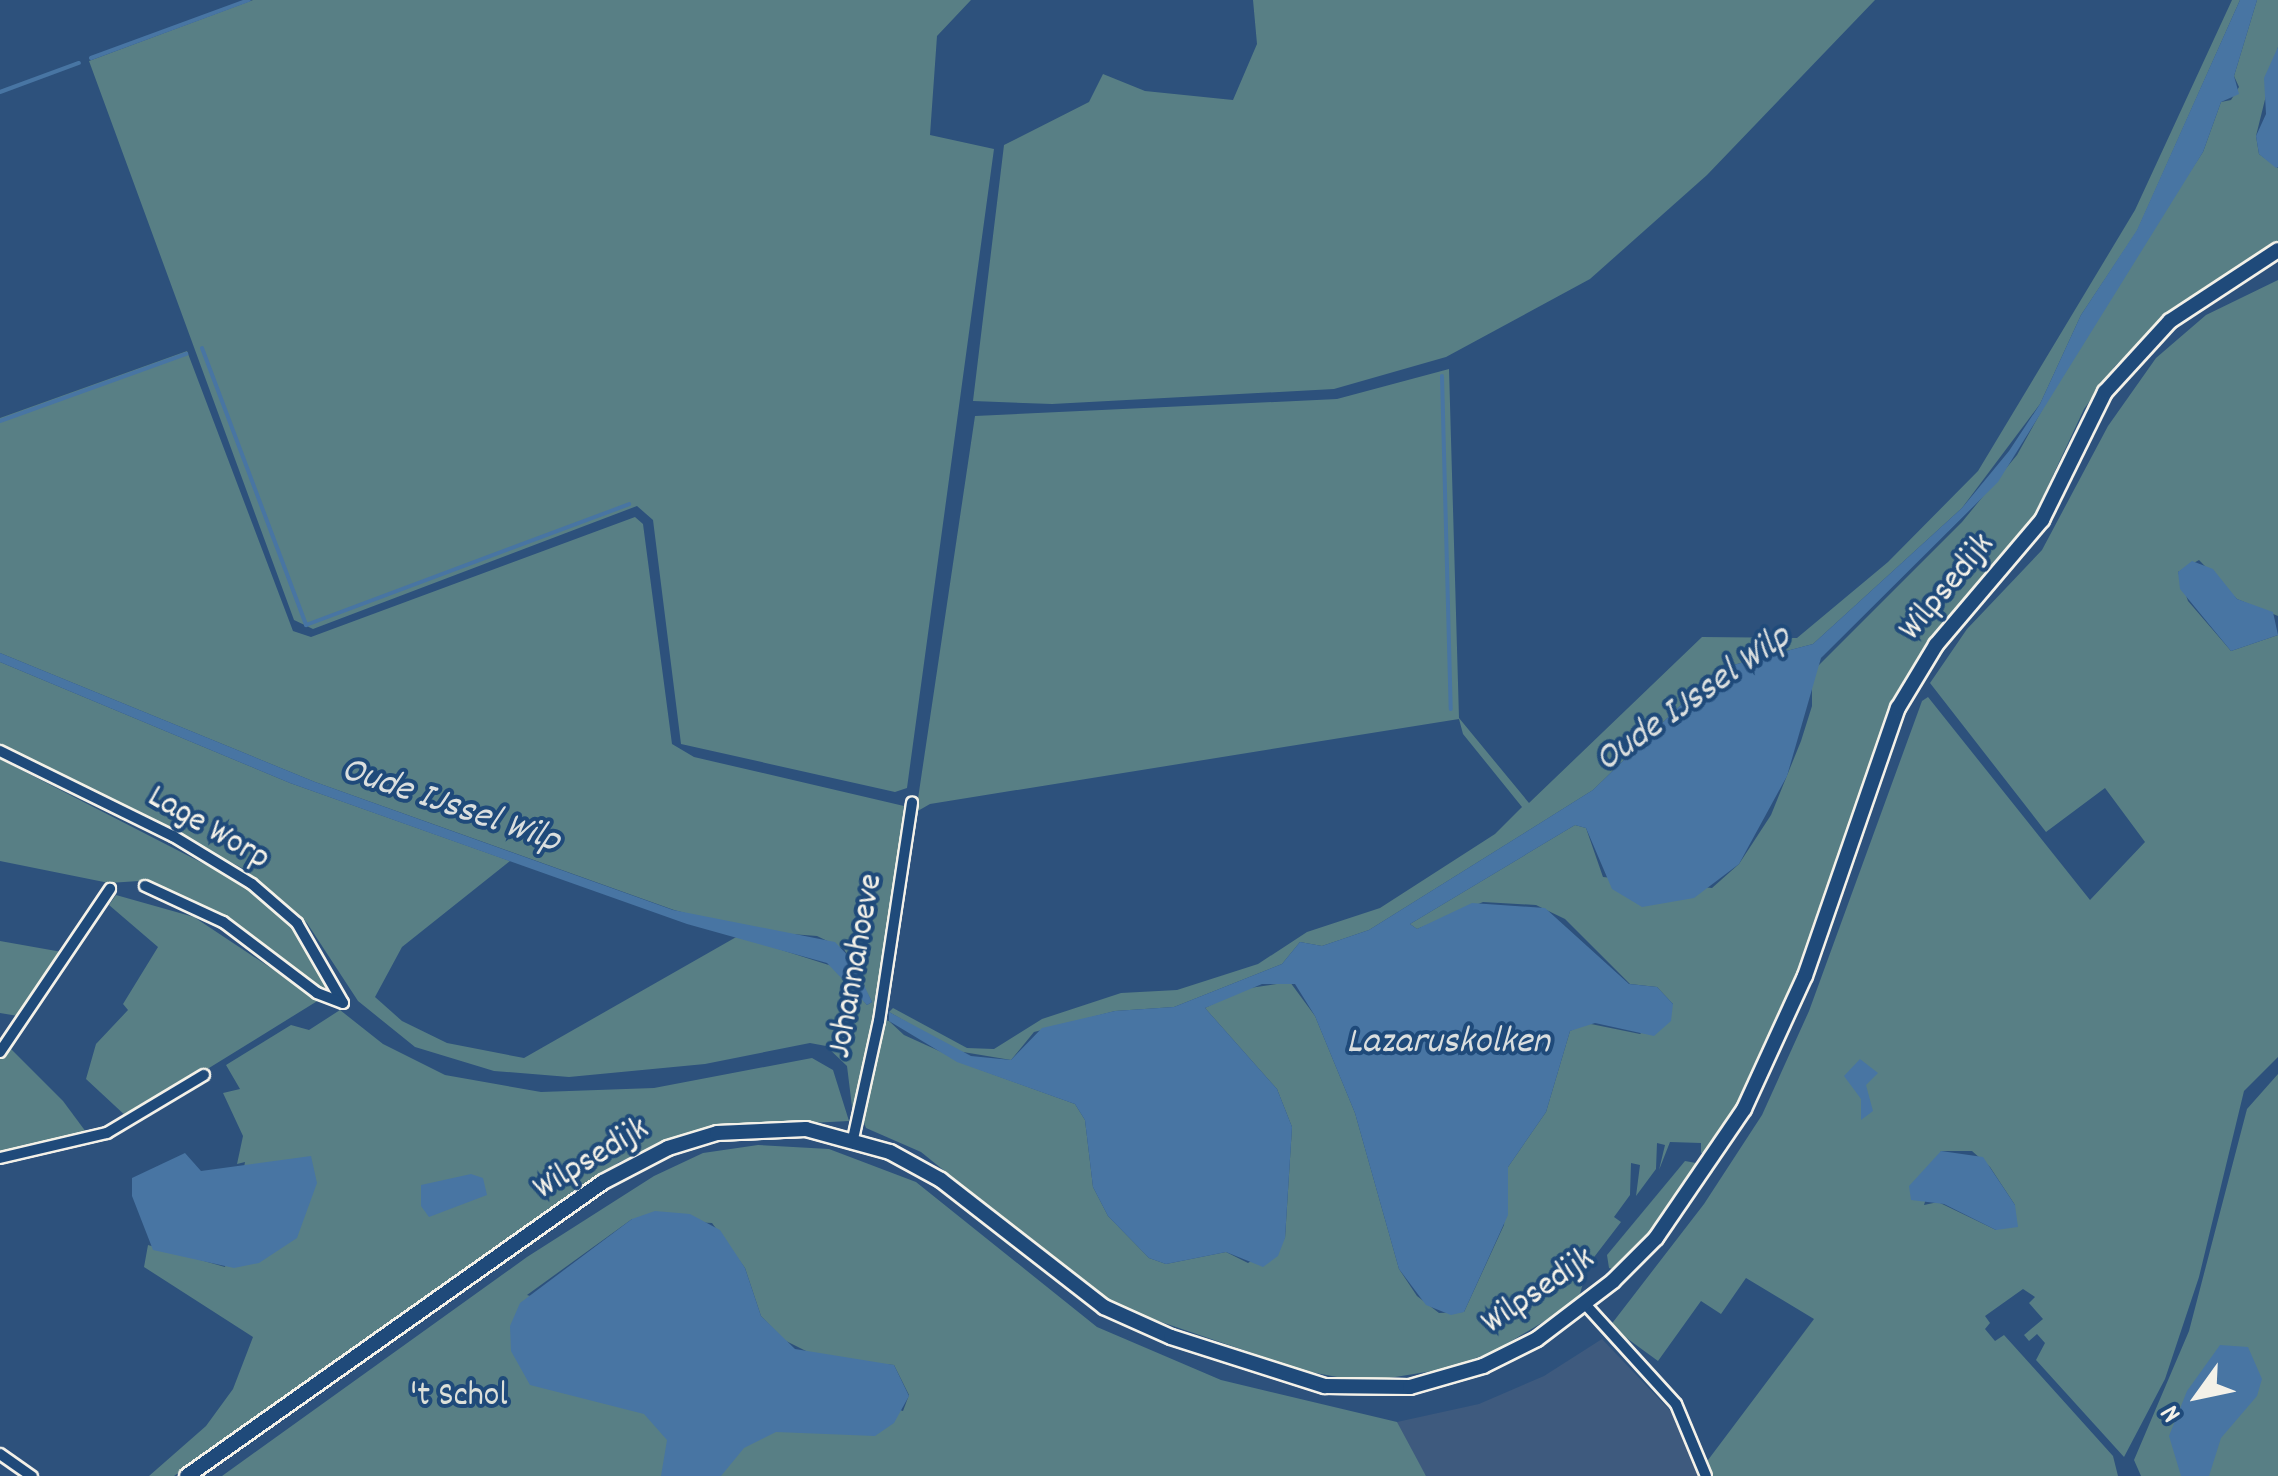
<!DOCTYPE html>
<html>
<head>
<meta charset="utf-8">
<style>
	body { margin:0 }
	#map { position:relative; width:2278px; height:1476px; overflow:hidden; background:#2d517c; font-family:Dekko,sans-serif }
	div>[style] { position:absolute }
	[style*='--x'] { left:calc(var(--x)*1px); top:calc(var(--y)*1px); width:calc(var(--w)*1px); rotate:calc(var(--a)*1deg) }
	.built>* { inset:0; background:#3e5a7e }
	.green>* { inset:0; background:#587f85 }
	.water>* { inset:0; background:#4875a3 }
	.stream>* { height:4px; margin:-2px; padding:0 2px; transform-origin:2px; border-radius:2px; background:#4875a3 }
	.roads { filter:drop-shadow(2px 0 #f4f1e8) drop-shadow(-2px 0 #f4f1e8) drop-shadow(0 2px #f4f1e8) drop-shadow(0 -2px #f4f1e8) }
	.street>* { height:10px; margin:-5px; padding:0 5px; transform-origin:5px; border-radius:5px; background:#1f4a7a }
	.secondary>* { height:14px; margin:-7px; padding:0 7px; transform-origin:7px; border-radius:7px; background:#1f4a7a }
	span { translate:-50% -50%; white-space:nowrap; text-align:center; line-height:1.15; -webkit-text-stroke:8px #1f4a7a; paint-order:stroke }
	.street-label { font-size:35px; color:#f4f1e8 }
	.park-label { font-size:35px; color:#dde0d9 }
	.water-label { font-size:38px; color:#dadede; font-style:italic }
	.north { position:absolute; left:2148px; top:1346px; width:100px; height:100px; -webkit-text-stroke:8px #1f4a7a; paint-order:stroke; rotate:237deg; font-size:28px; font-weight:700; line-height:40px; text-align:center; color:#f4f1e8 }
	.north::after { content:''; display:block; margin:auto; width:35px; height:45px; background:#f4f1e8; clip-path:polygon(50% 0,100% 100%,50% 72%,0 100%) }
</style>
</head>
<body>
<div id="map">
	<div class="built">
		<div style="clip-path:polygon(1602px 1339px,1679px 1420px,1702px 1476px,1426px 1476px,1398px 1429px,1397px 1422px,1479px 1404px,1544px 1376px)"></div>
	</div>
	<div class="green">
		<div style="clip-path:polygon(253px 0,971px 0,937px 36px,930px 135px,994px 149px,907px 788px,895px 792px,681px 744px,653px 520px,637px 506px,313px 629px,294px 620px,89px 61px)"></div>
		<div style="clip-path:polygon(1253px 0,1875px 0,1707px 175px,1590px 279px,1446px 357px,1334px 389px,1052px 404px,973px 401px,1004px 145px,1089px 102px,1103px 74px,1145px 91px,1233px 100px,1257px 44px)"></div>
		<div style="clip-path:polygon(2232px 0,2240px 0,2137px 231px,2081px 315px,2040px 404px,1962px 508px,1813px 644px,1718px 669px,1593px 790px,1369px 930px,1322px 946px,1300px 942px,1282px 964px,1174px 1007px,1115px 1011px,1034px 1032px,1011px 1060px,957px 1051px,889px 1012px,893px 1008px,967px 1048px,994px 1049px,1042px 1019px,1121px 993px,1177px 990px,1258px 964px,1307px 932px,1380px 908px,1495px 834px,1522px 807px,1463px 734px,1459px 719px,930px 804px,916px 812px,975px 416px,1337px 399px,1449px 369px,1459px 718px,1529px 803px,1702px 637px,1797px 638px,1888px 562px,1978px 471px,2135px 210px)"></div>
		<div style="clip-path:polygon(2257px 0,2278px 0,2278px 47px,2256px 136px,2259px 154px,2278px 168px,2278px 242px,2175px 308px,2115px 366px,2084px 409px,2032px 520px,1922px 650px,1880px 732px,1787px 1001px,1731px 1120px,1714px 1151px,1701px 1153px,1701px 1143px,1670px 1142px,1659px 1170px,1665px 1145px,1657px 1143px,1656px 1169px,1636px 1196px,1640px 1165px,1631px 1163px,1630px 1195px,1614px 1217px,1621px 1222px,1588px 1265px,1578px 1301px,1493px 1352px,1445px 1369px,1364px 1382px,1305px 1371px,1126px 1310px,1086px 1285px,921px 1152px,866px 1128px,861px 1115px,883px 1020px,889px 1021px,904px 1035px,981px 1070px,1075px 1104px,1085px 1120px,1093px 1187px,1108px 1216px,1149px 1258px,1166px 1264px,1226px 1252px,1248px 1263px,1285px 1238px,1292px 1127px,1277px 1089px,1205px 1008px,1243px 989px,1290px 982px,1315px 1016px,1355px 1113px,1399px 1269px,1417px 1296px,1439px 1313px,1464px 1312px,1504px 1225px,1508px 1167px,1546px 1112px,1570px 1031px,1586px 1023px,1640px 1034px,1673px 1004px,1657px 987px,1630px 984px,1565px 919px,1536px 905px,1483px 902px,1417px 929px,1410px 924px,1575px 825px,1586px 828px,1603px 877px,1712px 888px,1739px 864px,1771px 815px,1801px 741px,1812px 706px,1812px 672px,1962px 522px,2017px 455px,2094px 317px,2203px 152px,2221px 102px,2231px 100px,2239px 87px,2234px 76px)"></div>
		<div style="clip-path:polygon(evenodd,2278px 280px,2278px 616px,2237px 599px,2199px 560px,2178px 572px,2188px 601px,2231px 651px,2278px 635px,2278px 1057px,2244px 1091px,2199px 1277px,2165px 1379px,2124px 1457px,2036px 1360px,2045px 1343px,2037px 1334px,2029px 1341px,2024px 1335px,2043px 1319px,2029px 1303px,2035px 1297px,2023px 1289px,1985px 1316px,1990px 1323px,1985px 1329px,1995px 1341px,2004px 1335px,2113px 1456px,2118px 1476px,1710px 1476px,1705px 1464px,1814px 1319px,1746px 1278px,1721px 1314px,1701px 1301px,1658px 1361px,1610px 1326px,1704px 1204px,1762px 1115px,1809px 1011px,1922px 701px,1928px 697px,2090px 900px,2145px 842px,2105px 788px,2046px 832px,1930px 683px,1967px 629px,2042px 550px,2108px 426px,2156px 358px,2206px 315px,2278px 280px,1941px 1151px,1972px 1151px,1990px 1167px,2015px 1205px,1996px 1230px,1938px 1202px,1924px 1205px,1941px 1151px)"></div>
		<div style="clip-path:polygon(187px 351px,293px 631px,311px 637px,635px 517px,643px 524px,672px 744px,694px 757px,904px 806px,876px 1019px,853px 1115px,847px 1066px,826px 1046px,810px 1043px,705px 1064px,569px 1077px,494px 1071px,415px 1047px,358px 1001px,307px 923px,244px 869px,0 744px,0 662px,290px 783px,510px 861px,402px 947px,375px 997px,402px 1021px,447px 1043px,524px 1058px,738px 936px,835px 967px,867px 1005px,872px 1002px,844px 949px,817px 936px,753px 931px,674px 910px,315px 782px,0 653px,0 418px)"></div>
		<div style="clip-path:polygon(0 759px,249px 887px,291px 921px,334px 990px,322px 994px,189px 901px,139px 881px,109px 883px,0 861px)"></div>
		<div style="clip-path:polygon(116px 895px,194px 917px,319px 1000px,128px 1118px,86px 1079px,96px 1044px,128px 1010px,123px 1004px,158px 947px,109px 905px)"></div>
		<div style="clip-path:polygon(0 941px,62px 952px,18px 1016px,0 1013px)"></div>
		<div style="clip-path:polygon(340px 1010px,383px 1044px,445px 1075px,541px 1092px,654px 1088px,812px 1058px,833px 1070px,849px 1121px,713px 1128px,619px 1162px,174px 1476px,149px 1476px,206px 1426px,233px 1389px,253px 1337px,144px 1267px,148px 1245px,225px 1267px,245px 1162px,237px 1164px,243px 1136px,223px 1093px,240px 1089px,226px 1065px,291px 1025px,309px 1030px)"></div>
		<div style="clip-path:polygon(7px 1045px,63px 1101px,89px 1136px,0 1154px,0 1055px)"></div>
		<div style="clip-path:polygon(2278px 1074px,2278px 1476px,2141px 1476px,2134px 1460px,2189px 1331px,2247px 1109px)"></div>
		<div style="clip-path:polygon(evenodd,758px 1145px,829px 1149px,916px 1182px,1097px 1327px,1221px 1380px,1397px 1422px,1426px 1476px,222px 1476px,527px 1257px,654px 1176px,703px 1153px,758px 1145px,632px 1219px,712px 1223px,745px 1268px,761px 1316px,784px 1340px,820px 1358px,894px 1365px,909px 1395px,903px 1411px,527px 1295px,632px 1219px)"></div>
		<div style="clip-path:polygon(1685px 1161px,1696px 1163px,1698px 1172px,1660px 1225px,1616px 1270px,1609px 1268px,1607px 1255px)"></div>
	</div>
	<div class="water">
		<div style="clip-path:polygon(2240px 0,2257px 0,2234px 76px,2239px 94px,2221px 102px,2203px 152px,1998px 482px,1821px 658px,1787px 776px,1739px 864px,1694px 898px,1642px 907px,1612px 889px,1586px 828px,1575px 825px,1410px 924px,1417px 929px,1472px 903px,1545px 908px,1629px 984px,1657px 987px,1673px 1004px,1671px 1021px,1654px 1036px,1595px 1023px,1570px 1031px,1546px 1112px,1508px 1167px,1508px 1215px,1464px 1312px,1451px 1315px,1426px 1305px,1399px 1269px,1355px 1113px,1315px 1016px,1295px 984px,1262px 984px,1205px 1008px,1277px 1089px,1292px 1127px,1285px 1238px,1278px 1256px,1263px 1267px,1226px 1252px,1166px 1264px,1149px 1258px,1108px 1216px,1093px 1187px,1085px 1120px,1075px 1104px,957px 1062px,889px 1021px,889px 1012px,971px 1056px,1011px 1060px,1042px 1028px,1115px 1011px,1174px 1007px,1282px 964px,1300px 942px,1322px 946px,1369px 930px,1593px 790px,1718px 669px,1813px 644px,1962px 508px,2009px 451px,2040px 404px,2081px 315px,2137px 230px)"></div>
		<div style="clip-path:polygon(2278px 47px,2278px 167px,2276px 168px,2259px 154px,2256px 136px,2266px 114px,2264px 78px)"></div>
		<div style="clip-path:polygon(2192px 561px,2213px 569px,2237px 599px,2273px 612px,2278px 635px,2231px 651px,2180px 589px,2178px 572px)"></div>
		<div style="clip-path:polygon(0 653px,315px 782px,673px 910px,835px 942px,852px 960px,872px 1002px,867px 1005px,827px 963px,687px 924px,290px 783px,0 662px)"></div>
		<div style="clip-path:polygon(1860px 1059px,1878px 1073px,1866px 1085px,1873px 1111px,1861px 1120px,1861px 1099px,1844px 1076px)"></div>
		<div style="clip-path:polygon(1941px 1151px,1983px 1157px,2015px 1205px,2018px 1227px,1996px 1230px,1944px 1204px,1911px 1200px,1909px 1186px)"></div>
		<div style="clip-path:polygon(185px 1153px,201px 1171px,311px 1156px,317px 1183px,297px 1238px,259px 1263px,234px 1268px,153px 1250px,132px 1196px,132px 1178px)"></div>
		<div style="clip-path:polygon(471px 1174px,483px 1178px,487px 1195px,429px 1217px,421px 1206px,421px 1185px)"></div>
		<div style="clip-path:polygon(655px 1211px,690px 1214px,720px 1230px,745px 1268px,761px 1316px,795px 1349px,894px 1365px,909px 1396px,894px 1423px,875px 1436px,776px 1432px,744px 1448px,721px 1476px,661px 1476px,667px 1440px,644px 1414px,530px 1385px,511px 1351px,510px 1326px,520px 1303px,632px 1219px)"></div>
		<div style="clip-path:polygon(2220px 1345px,2248px 1347px,2262px 1379px,2257px 1396px,2221px 1438px,2209px 1476px,2181px 1476px,2169px 1436px,2187px 1391px)"></div>
	</div>
	<div class="stream">
		<div style="--x:91;--y:58;--w:168;--a:-20.2"></div>
		<div style="--x:0;--y:92;--w:84;--a:-20.2"></div>
		<div style="--x:202;--y:348;--w:296;--a:69.4"></div>
		<div style="--x:306;--y:625;--w:345;--a:-20.5"></div>
		<div style="--x:1442;--y:376;--w:333;--a:88.5"></div>
		<div style="--x:0;--y:421;--w:198;--a:-19.8"></div>
	</div>
	<div class="roads">
		<div class="street">
			<div style="--x:0;--y:751;--w:193;--a:26.2"></div>
			<div style="--x:173;--y:836;--w:92;--a:31.3"></div>
			<div style="--x:252;--y:884;--w:60;--a:40.9"></div>
			<div style="--x:297;--y:923;--w:92;--a:60.1"></div>
			<div style="--x:343;--y:1003;--w:28;--a:-159"></div>
			<div style="--x:317;--y:993;--w:118;--a:-142.9"></div>
			<div style="--x:223;--y:922;--w:86;--a:-155.2"></div>
			<div style="--x:0;--y:1052;--w:197;--a:-56"></div>
			<div style="--x:853;--y:1139;--w:121;--a:-77.6"></div>
			<div style="--x:879;--y:1021;--w:221;--a:-81.4"></div>
			<div style="--x:0;--y:1158;--w:110;--a:-13.2"></div>
			<div style="--x:107;--y:1133;--w:113;--a:-30.9"></div>
			<div style="--x:1585;--y:1304;--w:135;--a:47.7"></div>
			<div style="--x:1676;--y:1404;--w:78;--a:67.4"></div>
			<div style="--x:0;--y:1454;--w:39;--a:35"></div>
		</div>
		<div class="secondary">
			<div style="--x:187;--y:1476;--w:509;--a:-35.25"></div>
			<div style="--x:603;--y:1182;--w:73;--a:-27.6"></div>
			<div style="--x:668;--y:1148;--w:51;--a:-17"></div>
			<div style="--x:717;--y:1133;--w:89;--a:-2.6"></div>
			<div style="--x:806;--y:1129;--w:87;--a:15.3"></div>
			<div style="--x:890;--y:1152;--w:58;--a:28.8"></div>
			<div style="--x:941;--y:1180;--w:207;--a:37.9"></div>
			<div style="--x:1104;--y:1307;--w:73;--a:24.1"></div>
			<div style="--x:1171;--y:1337;--w:162;--a:17.7"></div>
			<div style="--x:1325;--y:1386;--w:85;--a:0.7"></div>
			<div style="--x:1410;--y:1387;--w:76;--a:-16"></div>
			<div style="--x:1483;--y:1366;--w:60;--a:-26.6"></div>
			<div style="--x:1537;--y:1339;--w:96;--a:-37.3"></div>
			<div style="--x:1613;--y:1281;--w:61;--a:-45"></div>
			<div style="--x:1656;--y:1238;--w:156;--a:-55.7"></div>
			<div style="--x:1744;--y:1109;--w:146;--a:-65.4"></div>
			<div style="--x:1805;--y:976;--w:284;--a:-70.9"></div>
			<div style="--x:1898;--y:708;--w:74;--a:-58.9"></div>
			<div style="--x:1936;--y:645;--w:164;--a:-49.7"></div>
			<div style="--x:2042;--y:520;--w:143;--a:-63.8"></div>
			<div style="--x:2105;--y:392;--w:96;--a:-47.5"></div>
			<div style="--x:2170;--y:321;--w:129;--a:-33.3"></div>
		</div>
	</div>
	<div class="street-label">
		<span style="left:1948px;top:588px;rotate:-50deg">Wilpsedijk</span>
		<span style="left:208px;top:829px;rotate:30deg">Lage Worp</span>
		<span style="left:857px;top:966px;rotate:-80deg">Johannahoeve</span>
		<span style="left:592px;top:1160px;rotate:-31deg">Wilpsedijk</span>
		<span style="left:1539px;top:1292px;rotate:-34deg">Wilpsedijk</span>
	</div>
	<div class="park-label">
		<span style="left:459px;top:1397px">'t Schol</span>
	</div>
	<div class="water-label">
		<span style="left:1694px;top:700px;rotate:-35deg">Oude IJssel Wilp</span>
		<span style="left:450px;top:807px;rotate:19deg">Oude IJssel Wilp</span>
		<span style="left:1448px;top:1044px">Lazaruskolken</span>
	</div>
	<div class="north">N</div>
</div>
</body>
</html>
